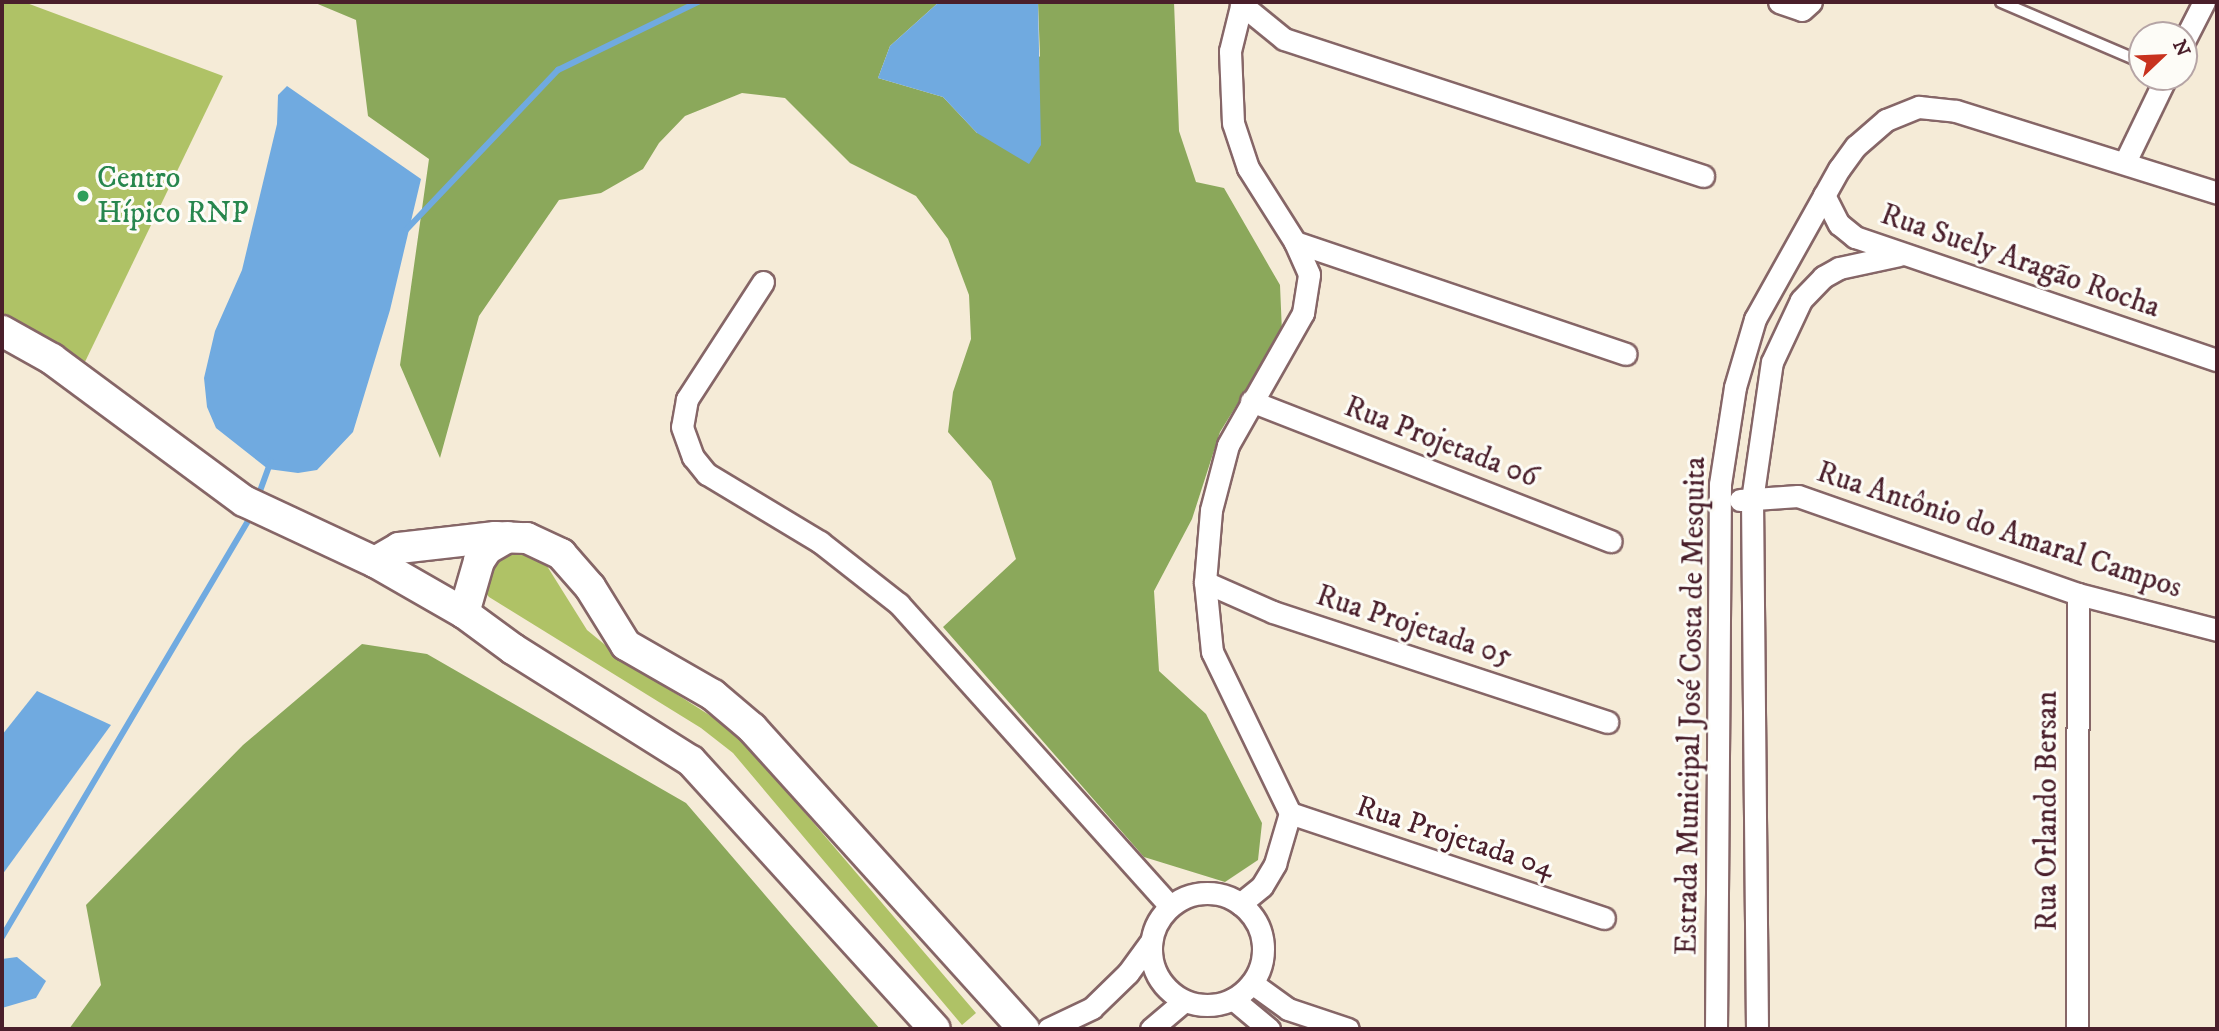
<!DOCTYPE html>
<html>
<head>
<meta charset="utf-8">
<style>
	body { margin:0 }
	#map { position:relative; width:2219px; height:1031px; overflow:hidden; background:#f5ebd7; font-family:"IM FELL DW Pica",serif }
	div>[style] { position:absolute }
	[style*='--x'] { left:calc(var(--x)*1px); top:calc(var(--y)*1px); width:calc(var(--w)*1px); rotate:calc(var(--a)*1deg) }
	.green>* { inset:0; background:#afc266 }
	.forest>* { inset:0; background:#8ba85b }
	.water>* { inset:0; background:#70aae0 }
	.stream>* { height:6px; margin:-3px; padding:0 3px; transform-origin:3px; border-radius:3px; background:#70aae0 }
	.roads { filter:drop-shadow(2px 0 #866667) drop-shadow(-2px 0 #866667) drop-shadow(0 2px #866667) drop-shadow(0 -2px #866667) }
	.lane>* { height:10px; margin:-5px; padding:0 5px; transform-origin:5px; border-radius:5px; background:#fff }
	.street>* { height:21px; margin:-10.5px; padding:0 10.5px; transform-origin:10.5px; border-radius:10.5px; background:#fff }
	.street>.ring { margin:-10.5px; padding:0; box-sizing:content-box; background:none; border:21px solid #fff; border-radius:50% }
	.secondary>* { height:30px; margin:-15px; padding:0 15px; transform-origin:15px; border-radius:15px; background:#fff }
	.dots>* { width:19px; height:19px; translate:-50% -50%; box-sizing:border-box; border:4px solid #fdfcf7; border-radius:50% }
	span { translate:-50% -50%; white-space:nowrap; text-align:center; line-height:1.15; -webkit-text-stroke:6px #fdfcf7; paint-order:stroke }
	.leisure-label { font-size:30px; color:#27864d }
	.left { translate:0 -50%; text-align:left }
	.street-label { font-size:30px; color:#4a1f2b }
	.frame { position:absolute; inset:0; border:4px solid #4a1f2b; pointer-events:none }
	.north { position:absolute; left:2128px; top:21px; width:70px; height:70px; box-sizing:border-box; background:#fdfcf7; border:2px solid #b5a4a5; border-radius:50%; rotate:67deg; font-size:19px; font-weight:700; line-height:28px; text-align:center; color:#4a1f2b }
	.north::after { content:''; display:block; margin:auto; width:24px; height:32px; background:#c8321e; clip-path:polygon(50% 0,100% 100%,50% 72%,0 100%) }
</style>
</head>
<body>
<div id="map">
	<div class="green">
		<div style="clip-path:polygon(2px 2px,24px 2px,223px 76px,83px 366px,2px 317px)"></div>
		<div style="clip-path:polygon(504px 546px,527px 551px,547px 566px,587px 630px,626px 662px,736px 732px,976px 1013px,962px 1025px,733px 753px,701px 728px,489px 597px,480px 586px)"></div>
	</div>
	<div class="forest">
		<div style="clip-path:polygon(313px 2px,939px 2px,890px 46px,878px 78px,943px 97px,977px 133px,1040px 56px,1038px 2px,1174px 2px,1179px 131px,1196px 182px,1224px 188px,1280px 285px,1282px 332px,1220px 432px,1192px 519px,1154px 591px,1159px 671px,1206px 714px,1262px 823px,1258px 860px,1225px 882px,1144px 857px,943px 627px,1016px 559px,991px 481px,948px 432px,953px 392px,971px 339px,969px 295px,948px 239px,916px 196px,850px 163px,785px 98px,742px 93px,685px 116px,659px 143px,643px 169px,601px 193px,559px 200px,479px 316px,440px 458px,400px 365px,429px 159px,368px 116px,356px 20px)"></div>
		<div style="clip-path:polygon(362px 644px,427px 654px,686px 803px,880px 1029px,69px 1029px,101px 985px,86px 905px,243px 745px)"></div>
	</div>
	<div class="water">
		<div style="clip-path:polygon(939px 2px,1038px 2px,1041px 145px,1029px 164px,977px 133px,943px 97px,878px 78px,890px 46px)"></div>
		<div style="clip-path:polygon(287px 86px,421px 179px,390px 310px,353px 432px,317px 470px,298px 473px,268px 469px,216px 428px,207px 407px,204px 378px,215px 331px,242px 270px,277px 124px,278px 95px)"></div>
		<div style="clip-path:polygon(37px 691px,111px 725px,2px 875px,2px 735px)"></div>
		<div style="clip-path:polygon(17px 957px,46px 981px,36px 998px,2px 1008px,2px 959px)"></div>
	</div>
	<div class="stream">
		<div style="--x:406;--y:230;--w:221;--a:-46.5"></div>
		<div style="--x:558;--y:70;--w:156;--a:-25.9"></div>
		<div style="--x:260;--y:491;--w:32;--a:-70"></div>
		<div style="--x:2;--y:937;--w:483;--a:-59.4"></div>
	</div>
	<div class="roads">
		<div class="lane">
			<div style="--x:2001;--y:2;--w:153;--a:23.1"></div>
		</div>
		<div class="street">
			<div style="--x:1779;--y:2;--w:24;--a:19"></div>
			<div style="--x:1802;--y:10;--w:12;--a:-42"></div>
			<div style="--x:1241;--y:4;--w:55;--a:39.1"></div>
			<div style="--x:1284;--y:39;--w:441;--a:18.1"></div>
			<div style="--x:2184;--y:41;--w:44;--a:-62.9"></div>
			<div style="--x:2125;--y:162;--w:94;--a:-64.2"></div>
			<div style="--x:1824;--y:195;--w:33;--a:63"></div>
			<div style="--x:1839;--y:224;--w:21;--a:39"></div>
			<div style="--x:1855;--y:237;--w:382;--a:18.8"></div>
			<div style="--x:1295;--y:242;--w:349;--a:18.7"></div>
			<div style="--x:763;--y:282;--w:140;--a:123"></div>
			<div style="--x:687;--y:399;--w:28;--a:100"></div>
			<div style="--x:682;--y:427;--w:32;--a:70"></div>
			<div style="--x:693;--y:457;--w:22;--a:51"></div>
			<div style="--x:707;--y:474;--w:132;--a:31"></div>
			<div style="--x:820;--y:542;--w:100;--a:38.1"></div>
			<div style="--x:899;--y:604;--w:406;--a:48.1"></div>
			<div style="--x:1251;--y:401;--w:386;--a:21.3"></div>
			<div style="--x:1740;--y:500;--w:58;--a:-3.9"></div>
			<div style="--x:1798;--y:496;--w:297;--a:19.3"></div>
			<div style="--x:2078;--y:594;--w:144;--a:14.5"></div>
			<div style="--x:1205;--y:582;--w:74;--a:23.8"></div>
			<div style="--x:1273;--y:612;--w:352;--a:18.2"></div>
			<div style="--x:1290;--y:813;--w:331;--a:18.5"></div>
			<div class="ring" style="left:1151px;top:893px;width:91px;height:91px"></div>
			<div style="--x:1240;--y:904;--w:28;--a:-39"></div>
			<div style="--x:1262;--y:886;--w:26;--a:-59"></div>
			<div style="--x:1275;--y:864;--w:53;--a:-73.6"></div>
			<div style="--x:1290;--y:813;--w:179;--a:-115.8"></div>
			<div style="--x:1212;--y:652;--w:70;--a:-95.7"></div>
			<div style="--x:1205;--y:582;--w:72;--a:-85.2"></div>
			<div style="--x:1211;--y:510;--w:67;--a:-75.3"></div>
			<div style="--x:1228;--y:445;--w:152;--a:-60.4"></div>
			<div style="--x:1303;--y:313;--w:39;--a:-81"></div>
			<div style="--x:1309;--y:274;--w:35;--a:-114"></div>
			<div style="--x:1295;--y:242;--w:88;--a:-122.4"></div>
			<div style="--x:1248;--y:168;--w:47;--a:-108.4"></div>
			<div style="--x:1233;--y:123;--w:72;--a:-92.4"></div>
			<div style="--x:1230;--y:51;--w:50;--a:-76.2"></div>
			<div style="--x:1252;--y:983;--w:44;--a:35.8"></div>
			<div style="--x:1288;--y:1009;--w:63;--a:18.4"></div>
			<div style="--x:1233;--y:999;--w:47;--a:39.8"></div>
			<div style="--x:1048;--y:1029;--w:49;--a:-25.5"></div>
			<div style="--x:1092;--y:1008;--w:50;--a:-44.2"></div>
			<div style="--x:1128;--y:973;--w:39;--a:-54"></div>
			<div style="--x:1151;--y:1029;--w:43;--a:-40.3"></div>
			<div style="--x:1716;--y:1029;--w:545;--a:-89.58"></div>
			<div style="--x:1720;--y:484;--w:98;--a:-81.2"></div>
			<div style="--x:1735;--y:387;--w:71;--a:-73.6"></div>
			<div style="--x:1755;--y:319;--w:172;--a:-60.8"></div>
			<div style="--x:1839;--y:169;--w:29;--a:-54"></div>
			<div style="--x:1856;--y:146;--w:40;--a:-41"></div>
			<div style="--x:1886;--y:120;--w:35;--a:-22"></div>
			<div style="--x:1919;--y:107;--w:37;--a:6"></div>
			<div style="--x:1956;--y:111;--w:274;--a:17.4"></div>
			<div style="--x:1757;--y:1029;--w:529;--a:-90.54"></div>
			<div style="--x:1752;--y:500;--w:139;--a:-81.8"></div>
			<div style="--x:1772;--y:362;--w:68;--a:-64.9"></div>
			<div style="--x:1801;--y:300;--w:32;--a:-46"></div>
			<div style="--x:1823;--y:277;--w:18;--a:-29"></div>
			<div style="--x:1839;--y:268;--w:61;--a:-12.2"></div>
			<div style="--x:2077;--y:1029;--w:435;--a:-89.9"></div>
		</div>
		<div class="secondary">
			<div style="--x:2;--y:331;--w:57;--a:29.2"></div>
			<div style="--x:52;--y:359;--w:239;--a:36.5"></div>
			<div style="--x:244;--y:501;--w:145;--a:25"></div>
			<div style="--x:375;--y:562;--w:103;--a:29.8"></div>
			<div style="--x:464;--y:613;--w:61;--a:36.3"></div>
			<div style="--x:513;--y:649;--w:210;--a:32.2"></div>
			<div style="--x:691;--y:761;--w:362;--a:47.7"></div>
			<div style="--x:375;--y:562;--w:28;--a:-30"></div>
			<div style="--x:399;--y:548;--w:97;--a:-6.5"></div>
			<div style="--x:495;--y:537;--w:32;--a:2"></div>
			<div style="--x:527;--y:538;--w:38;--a:25"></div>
			<div style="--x:561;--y:554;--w:44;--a:48.7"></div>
			<div style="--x:590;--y:587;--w:68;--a:58.2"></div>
			<div style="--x:626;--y:645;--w:100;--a:29.9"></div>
			<div style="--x:713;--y:695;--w:51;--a:40.2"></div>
			<div style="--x:752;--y:728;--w:406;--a:47.9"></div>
			<div style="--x:464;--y:613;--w:54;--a:-73.9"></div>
			<div style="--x:479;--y:561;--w:14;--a:-56"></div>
			<div style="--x:487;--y:549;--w:24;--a:-30"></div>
		</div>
	</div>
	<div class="dots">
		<div style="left:83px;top:196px;background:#2e9e5b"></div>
	</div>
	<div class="leisure-label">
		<span class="left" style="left:97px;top:196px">Centro<br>Hípico RNP</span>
	</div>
	<div class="street-label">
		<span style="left:2020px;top:262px;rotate:19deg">Rua Suely Aragão Rocha</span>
		<span style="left:1441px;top:443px;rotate:21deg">Rua Projetada 06</span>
		<span style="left:1999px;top:531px;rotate:18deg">Rua Antônio do Amaral Campos</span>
		<span style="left:1414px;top:627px;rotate:18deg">Rua Projetada 05</span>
		<span style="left:1692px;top:706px;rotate:-89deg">Estrada Municipal José Costa de Mesquita</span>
		<span style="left:2048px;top:811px;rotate:-90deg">Rua Orlando Bersan</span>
		<span style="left:1455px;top:838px;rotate:18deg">Rua Projetada 04</span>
	</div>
	<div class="frame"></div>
	<div class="north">N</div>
</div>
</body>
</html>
